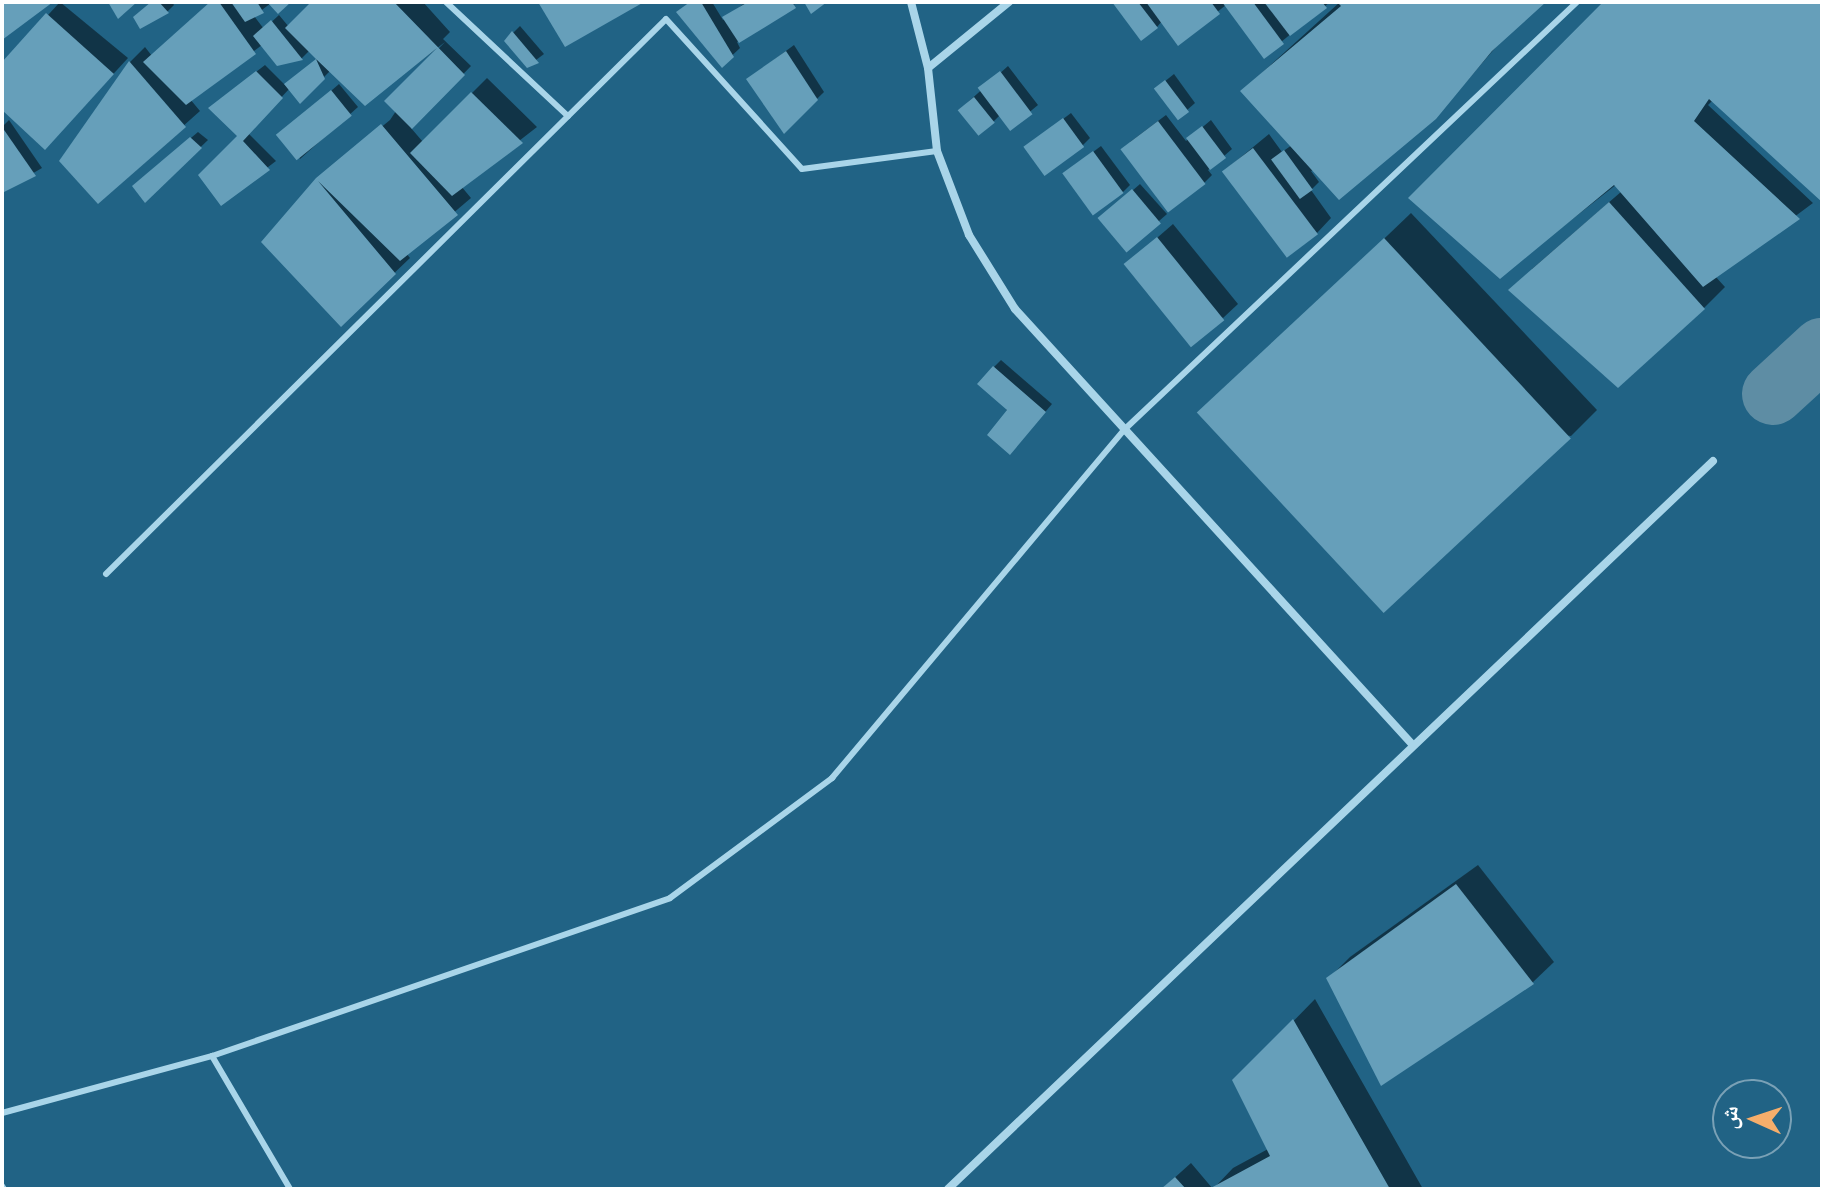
<!DOCTYPE html>
<html>
<head>
<meta charset="utf-8">
<style>
	body { margin:0 }
	#map { position:relative; width:1824px; height:1191px; overflow:hidden; background:#216385; font-family:Karla,"Noto Naskh Arabic",sans-serif }
	div>[style] { position:absolute }
	[style*='--x'] { left:calc(var(--x)*1px); top:calc(var(--y)*1px); width:calc(var(--w)*1px); rotate:calc(var(--a)*1deg) }
	.shadow>* { inset:0; background:#0007 }
	.canal>* { height:62px; margin:-31px; padding:0 31px; transform-origin:31px; border-radius:31px; background:#5e8da4 }
	.building>* { inset:0; background:#669fba; transform-origin:0 0 }
	.lane>* { height:6px; margin:-3px; padding:0 3px; transform-origin:3px; border-radius:3px; background:#a9d5e9 }
	.street>* { height:8px; margin:-4px; padding:0 4px; transform-origin:4px; border-radius:4px; background:#a9d5e9 }
	span { translate:-50% -50%; white-space:nowrap; text-align:center; line-height:1.15; -webkit-text-stroke:8px #216385; paint-order:stroke }
	.frame { position:absolute; inset:0; border:4px solid #fff; pointer-events:none }
	.north { position:absolute; left:1712px; top:1079px; width:80px; height:80px; box-sizing:border-box; background:#216385; border:2px solid #7aa1b6; border-radius:50%; rotate:273deg; font-size:22px; font-weight:700; line-height:32px; text-align:center; color:#fff }
	.north::after { content:''; display:block; margin:auto; width:28px; height:36px; background:#f6ae6b; clip-path:polygon(50% 0,100% 100%,50% 72%,0 100%) }
</style>
</head>
<body>
<div id="map">
	<div class="shadow">
		<div style="clip-path:polygon(60px 2px,128px 58px,60px 132px,2px 108px,2px 65px)"></div>
		<div style="clip-path:polygon(152px 2px,172px 2px,174px 5px,167px 12px)"></div>
		<div style="clip-path:polygon(211px 2px,288px 2px,271px 3px,254px 16px,264px 29px,279px 15px,289px 27px,314px 2px,423px 2px,450px 32px,443px 39px,471px 66px,411px 128px,423px 142px,487px 78px,537px 127px,461px 186px,471px 198px,406px 253px,410px 258px,341px 324px,264px 242px,318px 179px,390px 120px,396px 111px,387px 101px,445px 42px,365px 104px,331px 70px,300px 101px,290px 88px,248px 133px,276px 161px,221px 203px,240px 136px,218px 101px,265px 65px,286px 86px,318px 58px,310px 50px,302px 58px,278px 64px,262px 45px,190px 99px,200px 111px,98px 202px,62px 160px,130px 62px,145px 47px,152px 56px)"></div>
		<div style="clip-path:polygon(691px 2px,712px 2px,723px 20px,746px 2px,798px 2px,737px 42px,740px 48px,722px 65px)"></div>
		<div style="clip-path:polygon(1114px 2px,1330px 2px,1264px 56px,1226px 5px,1178px 43px,1162px 21px,1157px 27px)"></div>
		<div style="clip-path:polygon(1340px 2px,1544px 2px,1502px 40px,1435px 118px,1311px 171px,1319px 182px,1311px 190px,1331px 218px,1317px 233px,1224px 171px,1269px 134px,1282px 152px,1292px 145px,1242px 91px)"></div>
		<div style="clip-path:polygon(1607px 2px,1822px 2px,1822px 200px,1713px 100px,1708px 105px,1813px 203px,1715px 276px,1725px 287px,1704px 308px,1532px 269px,1622px 191px,1617px 184px,1500px 276px,1411px 198px)"></div>
		<div style="clip-path:polygon(520px 26px,544px 54px,528px 66px,513px 33px)"></div>
		<div style="clip-path:polygon(794px 45px,824px 92px,784px 131px,748px 79px)"></div>
		<div style="clip-path:polygon(1008px 66px,1038px 105px,1009px 129px,1000px 115px,993px 122px,967px 103px)"></div>
		<div style="clip-path:polygon(1174px 74px,1195px 103px,1178px 118px,1164px 82px)"></div>
		<div style="clip-path:polygon(339px 84px,358px 107px,300px 159px,287px 129px)"></div>
		<div style="clip-path:polygon(1071px 113px,1090px 138px,1083px 145px,1034px 141px)"></div>
		<div style="clip-path:polygon(1166px 115px,1186px 141px,1211px 120px,1232px 149px,1208px 170px,1212px 175px,1205px 182px,1169px 210px,1130px 142px)"></div>
		<div style="clip-path:polygon(9px 120px,42px 168px,2px 191px,2px 127px)"></div>
		<div style="clip-path:polygon(198px 132px,208px 140px,145px 200px,142px 179px)"></div>
		<div style="clip-path:polygon(1101px 146px,1130px 185px,1123px 192px,1073px 167px)"></div>
		<div style="clip-path:polygon(1140px 184px,1167px 214px,1126px 250px,1108px 212px)"></div>
		<div style="clip-path:polygon(1411px 213px,1597px 410px,1571px 436px,1227px 389px)"></div>
		<div style="clip-path:polygon(1173px 224px,1238px 304px,1223px 318px,1127px 264px)"></div>
		<div style="clip-path:polygon(1001px 360px,1052px 404px,1017px 445px,994px 367px)"></div>
		<div style="clip-path:polygon(1478px 865px,1554px 962px,1532px 983px,1329px 978px,1350px 957px)"></div>
		<div style="clip-path:polygon(1315px 999px,1423px 1189px,1162px 1189px,1191px 1163px,1213px 1189px,1233px 1168px,1268px 1149px,1235px 1081px)"></div>
	</div>
	<div class="canal">
		<div style="--x:1773;--y:394;--w:67;--a:-42.6"></div>
	</div>
	<div class="building">
		<div style="clip-path:polygon(2px 2px,53px 2px,2px 40px)"></div>
		<div style="clip-path:polygon(108px 2px,137px 2px,118px 19px)"></div>
		<div style="clip-path:polygon(151px 2px,159px 2px,169px 13px,140px 29px,133px 17px)"></div>
		<div style="clip-path:polygon(210px 2px,219px 2px,256px 54px,186px 105px,143px 62px)"></div>
		<div style="clip-path:polygon(231px 2px,257px 2px,264px 13px,245px 22px)"></div>
		<div style="clip-path:polygon(267px 2px,291px 2px,278px 14px)"></div>
		<div style="clip-path:polygon(311px 2px,394px 2px,465px 75px,412px 129px,384px 101px,437px 48px,365px 106px,316px 59px,325px 79px,300px 104px,284px 84px,316px 59px,285px 28px)"></div>
		<div style="clip-path:polygon(538px 2px,644px 2px,565px 47px)"></div>
		<div style="clip-path:polygon(690px 2px,701px 2px,734px 57px,722px 68px,676px 12px)"></div>
		<div style="clip-path:polygon(748px 2px,792px 2px,796px 8px,739px 43px,722px 17px)"></div>
		<div style="clip-path:polygon(804px 2px,827px 2px,811px 14px)"></div>
		<div style="clip-path:polygon(1112px 2px,1138px 2px,1158px 28px,1141px 41px)"></div>
		<div style="clip-path:polygon(1146px 2px,1211px 2px,1220px 14px,1178px 46px)"></div>
		<div style="clip-path:polygon(1222px 2px,1253px 2px,1284px 44px,1264px 59px)"></div>
		<div style="clip-path:polygon(1264px 2px,1322px 2px,1327px 8px,1290px 36px)"></div>
		<div style="clip-path:polygon(1337px 2px,1546px 2px,1492px 51px,1436px 119px,1339px 200px,1240px 91px,1341px 6px)"></div>
		<div style="clip-path:polygon(1603px 2px,1822px 2px,1822px 202px,1709px 99px,1694px 121px,1800px 219px,1703px 287px,1614px 185px,1500px 279px,1408px 198px)"></div>
		<div style="clip-path:polygon(46px 13px,114px 74px,45px 150px,2px 110px,2px 62px)"></div>
		<div style="clip-path:polygon(271px 20px,303px 60px,277px 66px,253px 36px)"></div>
		<div style="clip-path:polygon(512px 31px,539px 63px,527px 68px,504px 41px)"></div>
		<div style="clip-path:polygon(786px 51px,818px 100px,784px 134px,746px 79px)"></div>
		<div style="clip-path:polygon(129px 61px,186px 127px,98px 204px,59px 161px)"></div>
		<div style="clip-path:polygon(256px 71px,283px 98px,243px 141px,270px 170px,221px 206px,198px 175px,237px 136px,208px 108px)"></div>
		<div style="left:1000px;top:71px;width:54px;height:28px;rotate:53deg"></div>
		<div style="left:1165px;top:80px;width:40px;height:14px;rotate:53deg"></div>
		<div style="left:331px;top:90px;width:33px;height:71px;rotate:51deg"></div>
		<div style="clip-path:polygon(471px 92px,523px 143px,452px 196px,410px 153px)"></div>
		<div style="left:974px;top:97px;width:33px;height:21px;rotate:51deg"></div>
		<div style="left:1063px;top:118px;width:36px;height:49px;rotate:54deg"></div>
		<div style="left:1158px;top:121px;width:79px;height:47px;rotate:53deg"></div>
		<div style="clip-path:polygon(381px 124px,458px 215px,400px 261px,318px 181px,396px 274px,341px 327px,261px 242px,316px 178px)"></div>
		<div style="left:1202px;top:126px;width:40px;height:20px;rotate:53deg"></div>
		<div style="clip-path:polygon(2px 127px,36px 176px,2px 193px)"></div>
		<div style="clip-path:polygon(190px 137px,202px 148px,145px 203px,132px 186px)"></div>
		<div style="left:1253px;top:148px;width:108px;height:39px;rotate:53deg"></div>
		<div style="left:1284px;top:150px;width:49px;height:16px;rotate:54deg"></div>
		<div style="left:1093px;top:151px;width:52px;height:38px;rotate:54deg"></div>
		<div style="left:1132px;top:189px;width:45px;height:45px;rotate:50deg"></div>
		<div style="clip-path:polygon(1609px 202px,1705px 309px,1618px 388px,1508px 290px)"></div>
		<div style="left:1157px;top:237px;width:107px;height:43px;rotate:51deg"></div>
		<div style="left:1384px;top:238px;width:274px;height:256px;rotate:47deg"></div>
		<div style="clip-path:polygon(993px 366px,1046px 412px,1010px 455px,987px 435px,1007px 410px,977px 384px)"></div>
		<div style="clip-path:polygon(1456px 884px,1534px 984px,1381px 1086px,1326px 978px)"></div>
		<div style="clip-path:polygon(1293px 1019px,1390px 1189px,1209px 1189px,1270px 1156px,1232px 1080px)"></div>
		<div style="clip-path:polygon(1175px 1177px,1186px 1189px,1161px 1189px)"></div>
	</div>
	<div class="lane">
		<div style="--x:446;--y:2;--w:167;--a:43.1"></div>
		<div style="--x:106;--y:574;--w:788;--a:-44.74"></div>
		<div style="--x:666;--y:19;--w:202;--a:47.8"></div>
		<div style="--x:802;--y:169;--w:136;--a:-7.6"></div>
		<div style="--x:212;--y:1056;--w:154;--a:59.6"></div>
		<div style="--x:2;--y:1113;--w:218;--a:-15.2"></div>
		<div style="--x:212;--y:1056;--w:484;--a:-19"></div>
		<div style="--x:670;--y:898;--w:202;--a:-36.5"></div>
		<div style="--x:832;--y:778;--w:456;--a:-50"></div>
		<div style="--x:1125;--y:429;--w:622;--a:-43.37"></div>
		<div style="--x:2;--y:1186;--w:4;--a:56"></div>
	</div>
	<div class="street">
		<div style="--x:911;--y:2;--w:68;--a:75.6"></div>
		<div style="--x:1009;--y:2;--w:104;--a:140.8"></div>
		<div style="--x:928;--y:68;--w:83;--a:83.8"></div>
		<div style="--x:937;--y:151;--w:90;--a:69.1"></div>
		<div style="--x:969;--y:235;--w:87;--a:58.1"></div>
		<div style="--x:1015;--y:309;--w:588;--a:47.62"></div>
		<div style="--x:948;--y:1189;--w:1056;--a:-43.58"></div>
	</div>
	<div class="frame"></div>
	<div class="north">ش</div>
</div>
</body>
</html>
